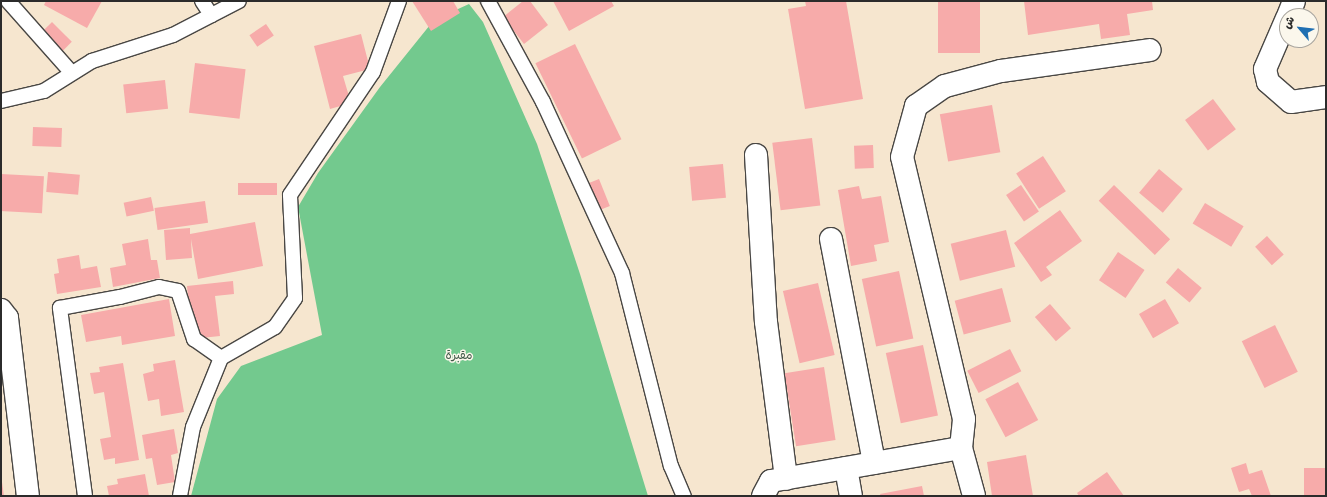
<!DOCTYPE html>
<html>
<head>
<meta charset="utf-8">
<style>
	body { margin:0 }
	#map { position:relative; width:1327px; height:497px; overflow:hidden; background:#f6e6cf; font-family:"Comic Neue","Playpen Sans Arabic",sans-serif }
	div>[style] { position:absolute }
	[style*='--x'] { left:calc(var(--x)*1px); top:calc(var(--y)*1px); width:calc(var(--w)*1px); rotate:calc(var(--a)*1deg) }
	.green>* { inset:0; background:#73c98e }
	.building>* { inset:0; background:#f7abaa; transform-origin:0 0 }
	.roads { filter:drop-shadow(1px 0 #494744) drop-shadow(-1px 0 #494744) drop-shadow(0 1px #494744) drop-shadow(0 -1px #494744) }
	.lane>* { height:14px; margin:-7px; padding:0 7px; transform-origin:7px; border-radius:7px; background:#fff }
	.street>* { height:22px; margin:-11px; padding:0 11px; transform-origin:11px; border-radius:11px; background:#fff }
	span { translate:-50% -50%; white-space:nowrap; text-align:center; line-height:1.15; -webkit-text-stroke:3px #fbf7ec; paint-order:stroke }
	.park-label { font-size:12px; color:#415a49 }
	.frame { position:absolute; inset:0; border:2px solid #2b2b2b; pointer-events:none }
	.north { position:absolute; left:1279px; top:8px; width:40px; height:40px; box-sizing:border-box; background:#fbf7ec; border:1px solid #a8a59f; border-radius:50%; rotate:298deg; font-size:11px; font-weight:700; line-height:16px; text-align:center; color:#2b2b2b }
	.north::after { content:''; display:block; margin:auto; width:14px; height:18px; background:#1f6fb2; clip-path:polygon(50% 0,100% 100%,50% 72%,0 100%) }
</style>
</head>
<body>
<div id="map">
	<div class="green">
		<div style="clip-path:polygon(469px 4px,483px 22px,537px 144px,580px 274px,648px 496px,191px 496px,217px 399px,241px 366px,322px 335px,298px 207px,318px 173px,380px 87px,434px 20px)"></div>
	</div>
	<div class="building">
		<div style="clip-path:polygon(46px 1px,102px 1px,87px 28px,44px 5px)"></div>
		<div style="clip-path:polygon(412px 1px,453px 1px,460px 13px,431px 31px)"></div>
		<div style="clip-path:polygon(523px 1px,530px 1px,548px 25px,524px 44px,503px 17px)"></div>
		<div style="clip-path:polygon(553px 1px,611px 1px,614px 6px,569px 31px)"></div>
		<div style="clip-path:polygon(805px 1px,846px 1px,863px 99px,805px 109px,788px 9px,806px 6px)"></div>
		<div style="left:938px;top:1px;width:42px;height:52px"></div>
		<div style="clip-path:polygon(1024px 1px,1152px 1px,1153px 10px,1127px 14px,1130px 35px,1101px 39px,1099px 24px,1028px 35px)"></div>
		<div style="left:52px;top:22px;width:28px;height:15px;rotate:45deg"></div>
		<div style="left:266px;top:24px;width:14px;height:20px;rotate:56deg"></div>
		<div style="clip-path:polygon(361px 34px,370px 69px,343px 76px,351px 103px,330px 109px,314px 46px)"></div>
		<div style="left:575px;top:44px;width:106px;height:44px;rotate:64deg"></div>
		<div style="left:195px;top:63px;width:51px;height:50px;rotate:7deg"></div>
		<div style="left:165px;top:80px;width:29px;height:42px;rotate:84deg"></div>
		<div style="left:1213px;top:99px;width:38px;height:35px;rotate:53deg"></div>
		<div style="left:992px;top:105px;width:48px;height:53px;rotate:80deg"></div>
		<div style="left:33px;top:127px;width:29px;height:19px;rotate:2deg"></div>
		<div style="left:812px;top:138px;width:68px;height:40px;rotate:83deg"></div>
		<div style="left:873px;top:145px;width:23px;height:19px;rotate:88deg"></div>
		<div style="left:1043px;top:156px;width:42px;height:32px;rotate:57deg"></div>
		<div style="left:723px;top:164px;width:34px;height:34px;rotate:85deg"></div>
		<div style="left:1159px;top:169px;width:31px;height:31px;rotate:40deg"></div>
		<div style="left:48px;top:172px;width:32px;height:20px;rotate:5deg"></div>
		<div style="left:1px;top:174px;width:43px;height:37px;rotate:3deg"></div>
		<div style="left:599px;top:179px;width:29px;height:21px;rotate:68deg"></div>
		<div style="left:277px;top:183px;width:12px;height:39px;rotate:90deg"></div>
		<div style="left:1021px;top:185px;width:32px;height:18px;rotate:56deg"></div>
		<div style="left:1114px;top:185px;width:78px;height:22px;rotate:44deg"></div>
		<div style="clip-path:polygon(859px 186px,862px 199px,881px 196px,889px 242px,874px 245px,877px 261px,851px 266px,838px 190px)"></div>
		<div style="left:151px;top:197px;width:14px;height:28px;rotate:78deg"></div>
		<div style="left:205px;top:201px;width:22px;height:51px;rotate:82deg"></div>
		<div style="left:1205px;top:203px;width:45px;height:24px;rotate:31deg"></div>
		<div style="clip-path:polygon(1060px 210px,1082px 241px,1046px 267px,1052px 275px,1041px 282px,1014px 243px)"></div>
		<div style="clip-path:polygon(255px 222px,263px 266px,198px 279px,191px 239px,192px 258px,166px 260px,164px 230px,190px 228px,190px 234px)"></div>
		<div style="left:1006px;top:230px;width:38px;height:57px;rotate:76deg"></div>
		<div style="left:1267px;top:236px;width:25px;height:16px;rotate:48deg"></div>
		<div style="clip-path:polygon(148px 239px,151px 260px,157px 260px,160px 278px,113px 287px,110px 268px,126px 265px,122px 244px)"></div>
		<div style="left:1118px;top:252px;width:32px;height:34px;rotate:34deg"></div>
		<div style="clip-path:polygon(79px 255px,81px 269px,97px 266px,101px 287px,57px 294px,54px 274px,59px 273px,57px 259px)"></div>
		<div style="left:1178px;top:268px;width:31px;height:19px;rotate:40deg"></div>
		<div style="left:899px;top:271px;width:69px;height:38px;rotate:78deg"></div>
		<div style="clip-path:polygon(233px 281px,234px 294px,215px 296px,220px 336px,192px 339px,187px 286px)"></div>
		<div style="left:818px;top:283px;width:74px;height:36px;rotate:77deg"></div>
		<div style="left:1002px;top:288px;width:35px;height:49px;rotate:75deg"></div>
		<div style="clip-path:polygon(169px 299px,175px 336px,122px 345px,121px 336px,86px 342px,81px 315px)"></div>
		<div style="left:1165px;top:299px;width:28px;height:30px;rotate:60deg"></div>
		<div style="left:1050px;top:304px;width:32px;height:20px;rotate:49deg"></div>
		<div style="left:1275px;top:325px;width:52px;height:37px;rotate:64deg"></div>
		<div style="left:923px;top:345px;width:72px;height:38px;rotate:78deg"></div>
		<div style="left:1010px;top:349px;width:25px;height:48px;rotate:63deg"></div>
		<div style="clip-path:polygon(175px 360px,184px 412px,161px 416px,159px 399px,148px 401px,143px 374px,154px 371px,153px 364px)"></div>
		<div style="clip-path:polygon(123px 363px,139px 460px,115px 464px,115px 458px,104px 460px,100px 439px,111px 437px,104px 392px,94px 394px,90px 373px,100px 372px,99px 367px)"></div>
		<div style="left:824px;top:367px;width:74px;height:40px;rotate:81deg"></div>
		<div style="left:1018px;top:382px;width:43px;height:37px;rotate:62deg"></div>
		<div style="clip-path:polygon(174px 429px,178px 453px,171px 455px,175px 482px,157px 485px,152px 458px,146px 459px,142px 435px)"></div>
		<div style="clip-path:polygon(1026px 455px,1033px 496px,992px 496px,987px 462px)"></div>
		<div style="clip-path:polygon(1246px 463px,1249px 474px,1262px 470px,1271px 496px,1252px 496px,1249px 489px,1239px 492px,1231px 468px)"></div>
		<div style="left:1326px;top:468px;width:28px;height:22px;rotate:90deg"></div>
		<div style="clip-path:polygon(1107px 472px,1124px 496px,1079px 496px,1077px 493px)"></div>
		<div style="clip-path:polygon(145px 474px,149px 496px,109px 496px,107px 486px,118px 484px,117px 479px)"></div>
		<div style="clip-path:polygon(1px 482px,2px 482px,4px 496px,1px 496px)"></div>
		<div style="clip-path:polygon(922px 486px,924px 496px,881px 496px,880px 494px)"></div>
	</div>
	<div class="roads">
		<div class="lane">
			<div style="--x:8;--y:1;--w:96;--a:48.4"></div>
			<div style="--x:202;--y:1;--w:17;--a:57"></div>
			<div style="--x:488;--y:1;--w:115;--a:61.4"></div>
			<div style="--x:543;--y:102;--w:188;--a:65.2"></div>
			<div style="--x:622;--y:273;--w:199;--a:75.8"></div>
			<div style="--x:671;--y:466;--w:33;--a:67"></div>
			<div style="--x:1;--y:101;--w:44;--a:-13.1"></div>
			<div style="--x:44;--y:91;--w:57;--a:-32"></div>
			<div style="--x:92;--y:61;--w:85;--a:-17.8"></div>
			<div style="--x:173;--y:35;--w:74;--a:-27.3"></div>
			<div style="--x:221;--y:358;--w:62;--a:-29.9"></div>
			<div style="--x:275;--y:327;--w:35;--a:-55"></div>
			<div style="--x:295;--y:298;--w:103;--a:-92.8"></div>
			<div style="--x:290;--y:195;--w:148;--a:-56"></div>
			<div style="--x:373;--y:72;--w:76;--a:-69.9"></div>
			<div style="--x:85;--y:496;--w:190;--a:-97.6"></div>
			<div style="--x:60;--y:308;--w:61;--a:-10.4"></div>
			<div style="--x:120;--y:297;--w:40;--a:-14.4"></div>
			<div style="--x:159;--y:287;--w:19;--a:12"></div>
			<div style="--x:178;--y:291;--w:51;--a:71.6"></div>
			<div style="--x:194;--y:339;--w:33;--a:35"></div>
			<div style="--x:221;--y:358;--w:74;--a:112.1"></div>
			<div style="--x:193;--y:427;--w:70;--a:100.7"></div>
		</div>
		<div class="street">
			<div style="--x:1288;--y:16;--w:16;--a:-68"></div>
			<div style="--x:1287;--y:18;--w:56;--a:113.3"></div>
			<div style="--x:1265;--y:69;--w:13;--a:77"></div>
			<div style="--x:1268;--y:82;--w:30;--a:41"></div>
			<div style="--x:1291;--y:102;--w:35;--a:-8"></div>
			<div style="--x:756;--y:155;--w:167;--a:86.6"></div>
			<div style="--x:766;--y:322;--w:158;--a:82.7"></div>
			<div style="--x:831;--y:239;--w:228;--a:79.1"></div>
			<div style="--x:1;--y:310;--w:10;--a:53"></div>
			<div style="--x:7;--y:318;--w:179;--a:83.3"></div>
			<div style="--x:961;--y:448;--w:29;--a:-84"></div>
			<div style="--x:964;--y:419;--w:269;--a:-103.3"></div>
			<div style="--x:902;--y:157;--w:53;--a:-74.6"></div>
			<div style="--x:916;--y:106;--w:35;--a:-35"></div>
			<div style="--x:945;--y:86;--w:58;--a:-15"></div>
			<div style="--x:1001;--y:71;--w:150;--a:-8"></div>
			<div style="--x:846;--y:468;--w:28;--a:80"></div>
			<div style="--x:763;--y:496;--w:17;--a:-62"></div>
			<div style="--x:771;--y:481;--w:193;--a:-9.9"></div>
			<div style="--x:961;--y:448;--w:50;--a:74.8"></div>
		</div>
	</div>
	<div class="park-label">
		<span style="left:459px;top:356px">مقبرة</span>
	</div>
	<div class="frame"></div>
	<div class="north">ش</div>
</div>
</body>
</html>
